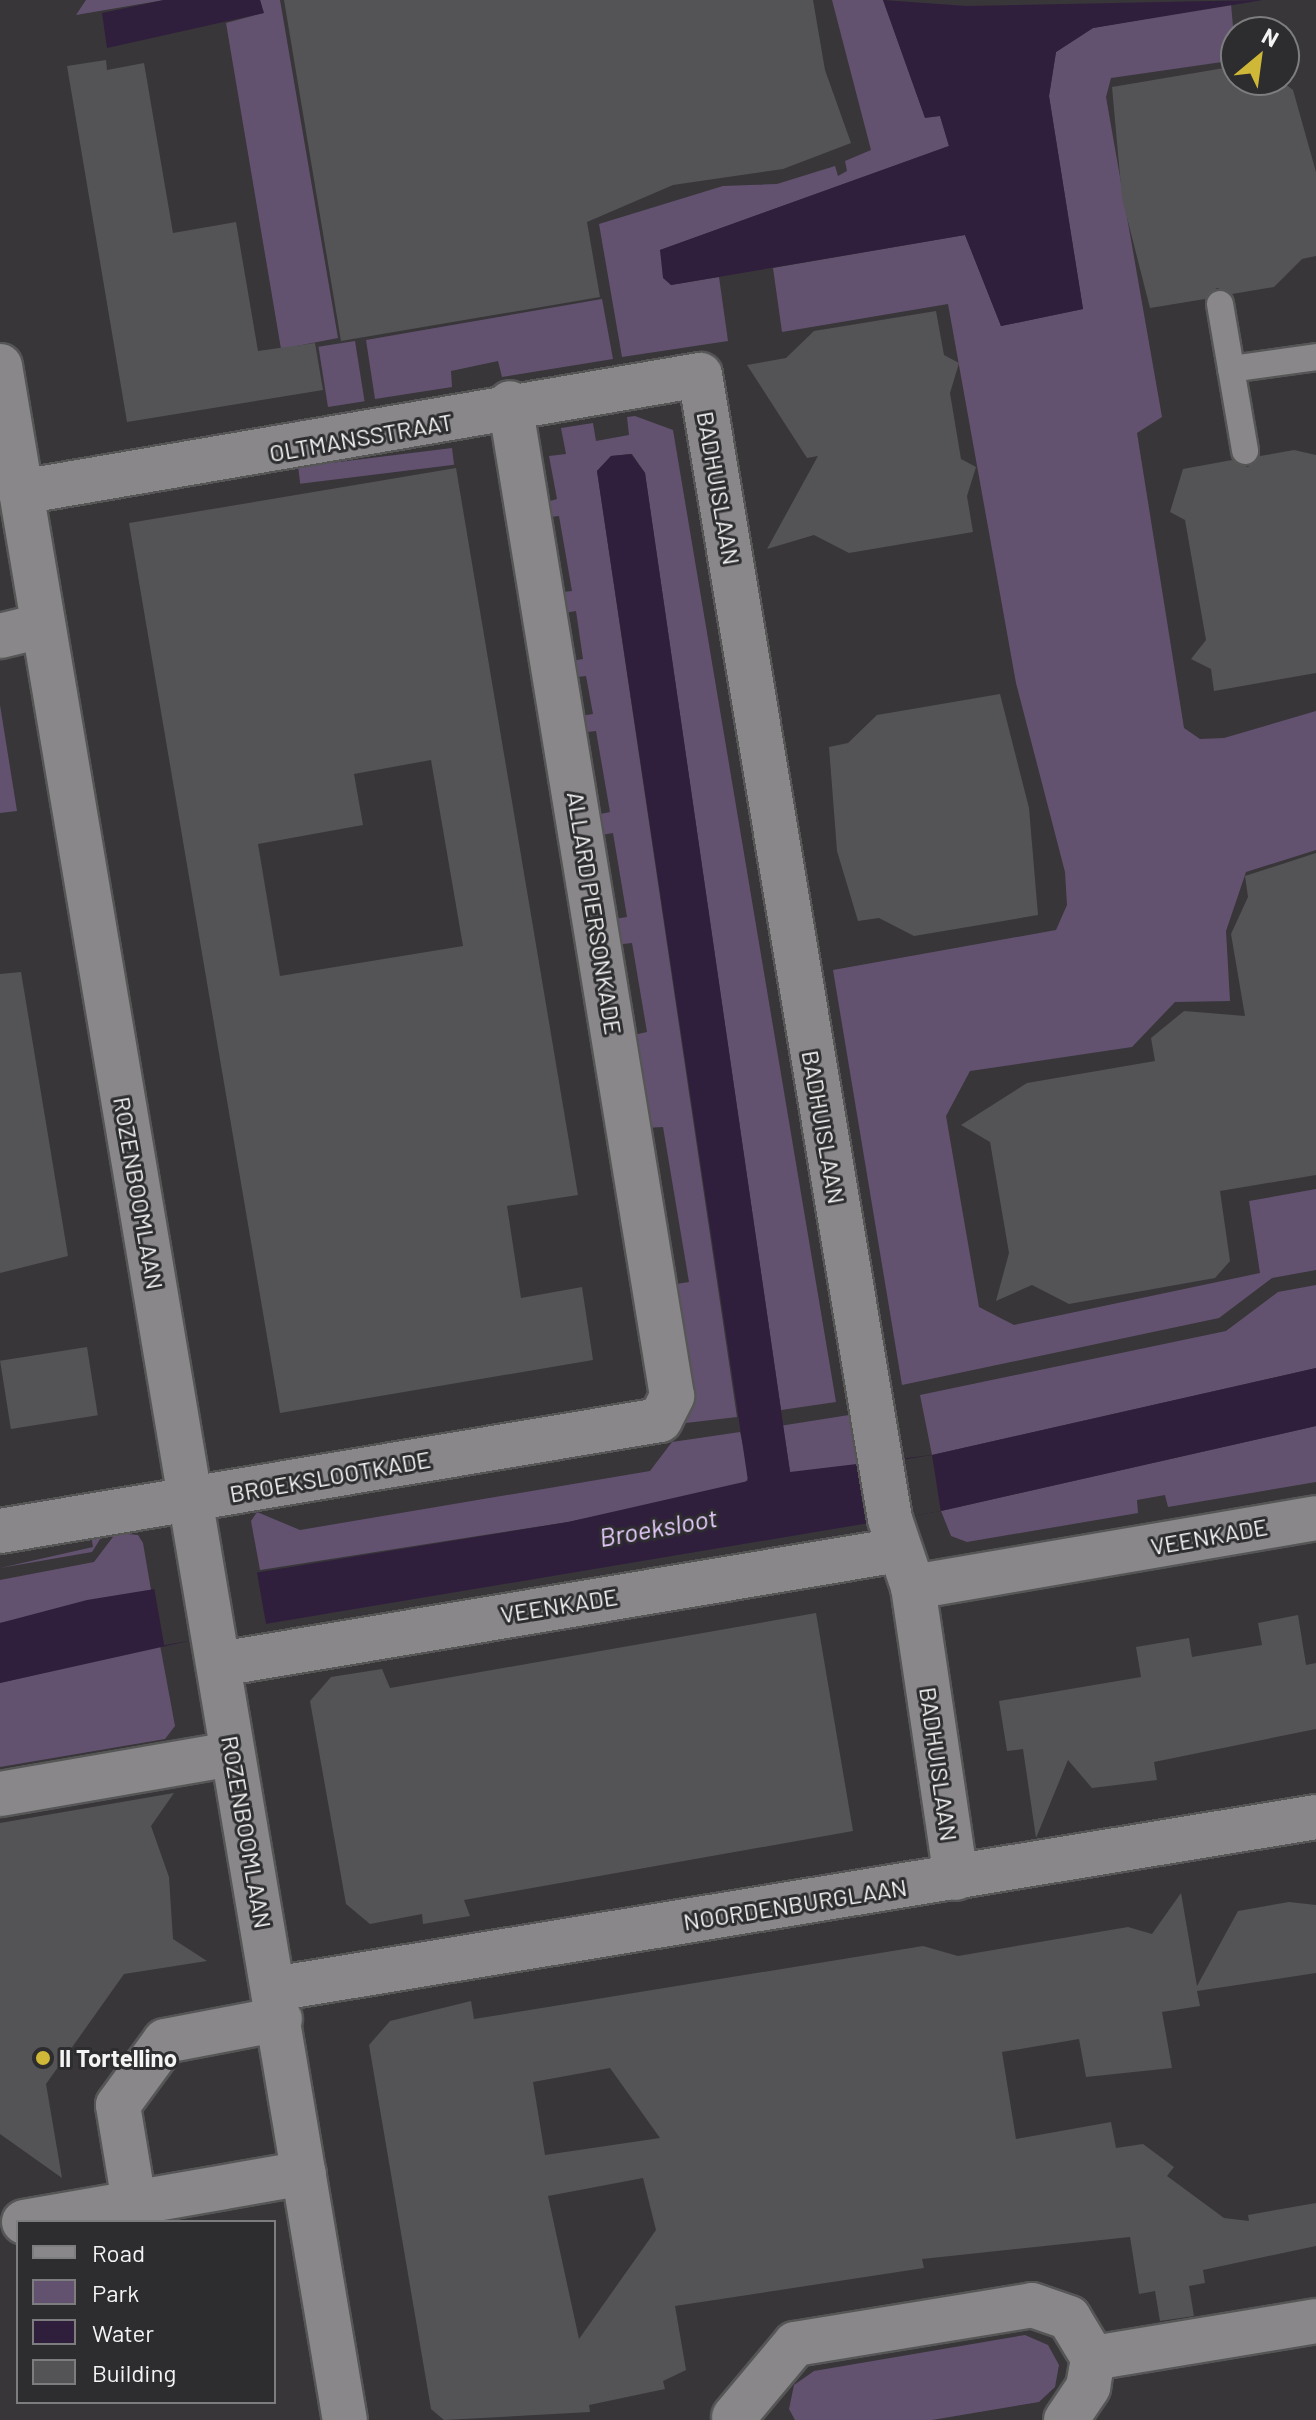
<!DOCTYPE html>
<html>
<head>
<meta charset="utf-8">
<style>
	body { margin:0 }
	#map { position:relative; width:1316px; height:2420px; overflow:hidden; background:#383639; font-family:Barlow,sans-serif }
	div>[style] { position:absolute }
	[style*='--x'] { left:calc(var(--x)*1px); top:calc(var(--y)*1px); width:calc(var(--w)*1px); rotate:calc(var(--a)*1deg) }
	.green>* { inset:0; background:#625270; transform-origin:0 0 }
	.water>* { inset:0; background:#301e3d }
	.pier>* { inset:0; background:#383639; transform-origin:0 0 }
	.building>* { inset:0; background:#545355; transform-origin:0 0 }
	.roads { filter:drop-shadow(2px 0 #565657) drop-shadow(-2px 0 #565657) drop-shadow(0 2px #565657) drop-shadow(0 -2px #565657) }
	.lane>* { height:26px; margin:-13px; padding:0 13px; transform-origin:13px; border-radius:13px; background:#89878a }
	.street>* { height:44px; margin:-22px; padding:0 22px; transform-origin:22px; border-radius:22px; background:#89878a }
	.secondary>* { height:44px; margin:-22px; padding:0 22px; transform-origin:22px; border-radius:22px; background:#89878a }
	.dots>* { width:22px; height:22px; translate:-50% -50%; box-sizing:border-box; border:4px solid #2d2c2e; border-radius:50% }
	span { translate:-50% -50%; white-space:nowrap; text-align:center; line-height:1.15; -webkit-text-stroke:6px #2d2c2e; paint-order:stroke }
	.street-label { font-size:24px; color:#f4f4f5 }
	.poi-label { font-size:24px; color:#f4f4f5; font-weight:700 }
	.left { translate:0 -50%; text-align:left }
	.water-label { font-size:26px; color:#e8ceff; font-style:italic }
	.legend { position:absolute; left:16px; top:2220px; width:260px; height:184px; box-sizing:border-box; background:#2d2c2e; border:2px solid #7d7c7e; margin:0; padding:10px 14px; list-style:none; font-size:24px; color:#f4f4f5 }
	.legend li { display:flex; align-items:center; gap:16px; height:40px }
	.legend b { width:40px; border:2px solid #7d7c7e }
	.north { position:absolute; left:1220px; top:16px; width:80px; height:80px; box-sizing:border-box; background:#2d2c2e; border:2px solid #7d7c7e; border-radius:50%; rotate:29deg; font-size:22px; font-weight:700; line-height:32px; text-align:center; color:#f4f4f5 }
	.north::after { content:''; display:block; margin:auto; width:28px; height:36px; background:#cfb837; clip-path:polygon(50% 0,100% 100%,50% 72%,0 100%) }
</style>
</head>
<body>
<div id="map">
	<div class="green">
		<div style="clip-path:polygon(86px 0,164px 0,76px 15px)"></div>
		<div style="clip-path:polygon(260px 0,280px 0,338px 338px,281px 349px,226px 23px,263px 13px)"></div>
		<div style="clip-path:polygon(832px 0,883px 0,925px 117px,940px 116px,949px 146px,660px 250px,671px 285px,719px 277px,728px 341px,622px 357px,599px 224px,723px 186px,777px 184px,835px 166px,838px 176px,847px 171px,845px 161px,871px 150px)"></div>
		<div style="clip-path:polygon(1231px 4px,1236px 60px,1111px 78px,1106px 97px,1162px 417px,1137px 433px,1184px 728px,1200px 739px,1224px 738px,1316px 711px,1316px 850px,1246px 872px,1226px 931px,1230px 1001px,1175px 1002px,1132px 1047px,970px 1071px,946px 1116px,979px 1307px,1014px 1325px,1260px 1273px,1249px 1201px,1316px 1189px,1316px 1270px,1272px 1278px,1219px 1318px,902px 1385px,833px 970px,1056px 930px,1067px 905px,1065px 872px,1016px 683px,948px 304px,782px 332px,773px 268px,965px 235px,1001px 326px,1083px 309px,1049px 96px,1056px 52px,1093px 28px)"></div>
		<div style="clip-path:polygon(602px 299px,613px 359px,502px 377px,498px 361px,451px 371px,452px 387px,375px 399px,366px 340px)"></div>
		<div style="left:355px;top:341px;width:61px;height:37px;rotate:81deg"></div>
		<div style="clip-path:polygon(635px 416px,673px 430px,836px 1402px,781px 1410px,645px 473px,632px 454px,611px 456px,597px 471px,737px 1417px,677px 1424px,670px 1285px,689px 1282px,663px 1127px,644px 1128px,629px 1036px,647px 1032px,632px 943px,614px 945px,609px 920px,627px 917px,613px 833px,595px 836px,591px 816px,610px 812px,596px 731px,579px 733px,574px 717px,593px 714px,586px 676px,569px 678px,566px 662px,583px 659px,576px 611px,558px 614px,555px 593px,572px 591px,559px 516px,542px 518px,540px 504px,557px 499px,549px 456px,566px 454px,561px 428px,593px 423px,596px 441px,629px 435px,627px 417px)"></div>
		<div style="left:452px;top:448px;width:17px;height:155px;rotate:83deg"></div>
		<div style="clip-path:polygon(0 705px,17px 811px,0 813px)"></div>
		<div style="clip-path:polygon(1316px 1285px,1316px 1368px,932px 1455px,920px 1395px,1226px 1331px,1278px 1292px)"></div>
		<div style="left:849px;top:1415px;width:52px;height:67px;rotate:81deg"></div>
		<div style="clip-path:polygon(1316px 1426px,1316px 1482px,1168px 1507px,1165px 1495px,1137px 1500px,1138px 1513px,967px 1542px,951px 1536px,941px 1511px)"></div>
		<div style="clip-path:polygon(740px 1432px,750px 1475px,743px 1486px,568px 1522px,260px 1570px,251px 1521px,257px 1512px,300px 1530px,650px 1471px,672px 1442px)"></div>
		<div style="clip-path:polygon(90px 1529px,104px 1533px,92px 1552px,0 1568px,93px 1547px)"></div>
		<div style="clip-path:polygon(116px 1533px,138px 1535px,143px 1543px,151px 1590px,0 1623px,0 1580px,94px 1562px)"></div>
		<div style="clip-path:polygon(160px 1645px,175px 1726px,165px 1739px,0 1767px,0 1683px)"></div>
		<div style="clip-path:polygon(1025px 2335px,1048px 2345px,1059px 2365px,1055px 2387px,1039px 2402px,932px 2420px,795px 2420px,789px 2409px,794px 2385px,814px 2371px)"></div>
	</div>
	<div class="water">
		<div style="clip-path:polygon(164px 0,260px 0,264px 13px,107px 48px,102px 13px)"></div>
		<div style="clip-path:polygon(883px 0,966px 6px,1263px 0,1093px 28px,1056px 52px,1049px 96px,1083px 309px,1001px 326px,965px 235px,671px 285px,663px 278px,660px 250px,949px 146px,940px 116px,925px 118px)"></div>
		<div style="clip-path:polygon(631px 454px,645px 473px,790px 1472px,932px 1455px,1316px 1368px,1316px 1426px,941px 1511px,265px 1624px,0 1683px,0 1623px,87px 1600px,568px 1522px,748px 1481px,597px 471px,611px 456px)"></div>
	</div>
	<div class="pier">
		<div style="left:932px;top:1455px;width:57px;height:76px;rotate:81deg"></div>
		<div style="left:256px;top:1567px;width:61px;height:104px;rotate:80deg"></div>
	</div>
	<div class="building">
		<div style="clip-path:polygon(284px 0,813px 0,825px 70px,851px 143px,783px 169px,673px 185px,587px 222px,600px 297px,341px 341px)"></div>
		<div style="clip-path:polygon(106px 60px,107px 70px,144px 63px,173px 233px,236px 222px,258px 351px,315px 343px,323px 390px,127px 422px,67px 66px)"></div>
		<div style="clip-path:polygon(1236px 66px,1236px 80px,1280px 80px,1293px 90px,1316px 172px,1316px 256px,1302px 259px,1274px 287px,1232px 294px,1217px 288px,1205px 299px,1150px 308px,1122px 198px,1112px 87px)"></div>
		<div style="clip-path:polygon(936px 311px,944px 355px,959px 363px,950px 393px,961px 459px,976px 467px,967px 496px,973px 532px,849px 553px,814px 535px,767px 549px,818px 456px,807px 458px,747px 365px,786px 358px,814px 331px)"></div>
		<div style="clip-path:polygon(1294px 450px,1316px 455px,1316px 673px,1214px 691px,1211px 669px,1191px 659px,1206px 640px,1185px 520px,1170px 512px,1183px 469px,1232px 460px,1248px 467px,1260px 456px)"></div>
		<div style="clip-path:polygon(evenodd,456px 468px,578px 1195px,507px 1206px,521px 1298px,582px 1287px,593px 1360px,280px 1413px,129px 523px,456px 468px,431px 760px,463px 946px,280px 976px,258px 844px,363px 825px,354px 774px,431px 760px)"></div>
		<div style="clip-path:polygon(1000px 694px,1029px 808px,1038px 915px,914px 936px,879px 918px,858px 921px,837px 851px,829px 747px,848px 743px,877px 715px)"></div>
		<div style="clip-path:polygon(1316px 853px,1316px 1175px,1220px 1191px,1230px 1261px,1215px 1278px,1069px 1304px,1032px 1285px,996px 1301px,1009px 1253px,990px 1142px,961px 1125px,1027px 1083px,1155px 1061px,1151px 1038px,1184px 1011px,1245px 1016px,1231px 934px,1248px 897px,1245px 876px)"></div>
		<div style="clip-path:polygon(21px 972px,68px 1256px,0 1273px,0 974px)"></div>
		<div style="left:87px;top:1347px;width:69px;height:88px;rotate:81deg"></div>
		<div style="clip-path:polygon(816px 1613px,853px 1831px,464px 1900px,470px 1916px,423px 1924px,422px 1914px,370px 1924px,346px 1904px,310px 1701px,331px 1677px,382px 1669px,390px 1688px)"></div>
		<div style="clip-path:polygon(1298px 1615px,1306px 1665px,1316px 1663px,1316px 1729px,1154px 1762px,1157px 1780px,1092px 1788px,1068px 1760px,1036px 1838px,1023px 1749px,1007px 1751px,999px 1701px,1141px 1677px,1136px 1647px,1189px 1638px,1192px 1657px,1262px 1645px,1258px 1623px)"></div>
		<div style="clip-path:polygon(174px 1793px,151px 1826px,169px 1877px,173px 1939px,207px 1961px,124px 1974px,46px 2084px,62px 2178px,0 2134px,0 1823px)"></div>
		<div style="clip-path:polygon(evenodd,1181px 1893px,1197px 1986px,1238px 1911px,1289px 1902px,1316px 1905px,1316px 1973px,1197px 1991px,1200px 2006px,1162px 2012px,1172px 2068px,1086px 2077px,1079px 2039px,1002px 2052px,1016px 2139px,1111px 2122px,1116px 2148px,1143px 2144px,1174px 2167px,1167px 2176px,1224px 2218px,1249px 2221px,1248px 2215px,1316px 2203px,1316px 2246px,1203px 2270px,1205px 2283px,1189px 2286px,1194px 2316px,1160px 2321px,1155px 2291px,1139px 2294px,1130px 2237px,922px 2259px,924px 2268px,675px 2306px,686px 2370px,663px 2381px,665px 2389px,589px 2405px,590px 2412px,444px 2420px,431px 2409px,369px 2045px,390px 2021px,471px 2001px,474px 2019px,923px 1946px,958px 1956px,1128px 1927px,1152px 1934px,1181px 1893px,610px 2068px,660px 2138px,545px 2155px,533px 2082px,610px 2068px,1181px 1893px,643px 2178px,656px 2230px,579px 2339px,548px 2196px,643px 2178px)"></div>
	</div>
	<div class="roads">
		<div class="lane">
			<div style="--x:1220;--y:304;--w:149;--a:80.3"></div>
			<div style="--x:1231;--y:369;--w:86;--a:-8"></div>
		</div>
		<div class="street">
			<div style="--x:21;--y:492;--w:689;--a:-9.78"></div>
			<div style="--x:700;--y:375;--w:1160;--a:80.57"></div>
			<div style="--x:890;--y:1519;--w:72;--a:71.3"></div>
			<div style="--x:913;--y:1587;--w:294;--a:81.6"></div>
			<div style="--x:0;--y:636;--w:42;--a:-13.7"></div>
			<div style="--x:0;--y:1531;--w:669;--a:-9.55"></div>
			<div style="--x:660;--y:1420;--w:27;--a:-63"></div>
			<div style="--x:672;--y:1396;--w:1006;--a:-99.27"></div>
			<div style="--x:913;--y:1587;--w:409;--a:-9.7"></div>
			<div style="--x:220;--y:1664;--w:688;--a:-9.54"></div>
			<div style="--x:0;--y:1794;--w:235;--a:-9.8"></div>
			<div style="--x:274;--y:1989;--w:1056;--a:-9.37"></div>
			<div style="--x:134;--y:2202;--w:98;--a:-99.4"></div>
			<div style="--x:118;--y:2105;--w:79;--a:-53.7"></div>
			<div style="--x:165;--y:2041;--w:117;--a:-10.8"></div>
			<div style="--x:24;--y:2222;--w:284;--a:-9.9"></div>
			<div style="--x:734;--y:2417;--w:95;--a:-50.1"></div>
			<div style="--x:795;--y:2344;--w:240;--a:-9.3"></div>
			<div style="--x:1032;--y:2305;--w:39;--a:19"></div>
			<div style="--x:1069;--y:2318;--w:47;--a:59"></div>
			<div style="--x:1066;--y:2420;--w:40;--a:-56"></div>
			<div style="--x:1088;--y:2387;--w:29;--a:-80"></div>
			<div style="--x:1093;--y:2358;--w:226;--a:-9.4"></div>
		</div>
		<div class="secondary">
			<div style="--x:0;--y:366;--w:2083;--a:80.47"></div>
		</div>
	</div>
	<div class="dots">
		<div style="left:43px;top:2058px;background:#cfb837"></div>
	</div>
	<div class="street-label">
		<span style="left:361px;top:437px;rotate:-10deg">OLTMANSSTRAAT</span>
		<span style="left:719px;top:488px;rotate:80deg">BADHUISLAAN</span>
		<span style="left:595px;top:913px;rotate:81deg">ALLARD PIERSONKADE</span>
		<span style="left:824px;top:1127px;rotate:80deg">BADHUISLAAN</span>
		<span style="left:139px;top:1193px;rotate:80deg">ROZENBOOMLAAN</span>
		<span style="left:330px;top:1476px;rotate:-10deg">BROEKSLOOTKADE</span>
		<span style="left:1209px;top:1536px;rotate:-10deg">VEENKADE</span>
		<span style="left:559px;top:1605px;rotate:-9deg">VEENKADE</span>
		<span style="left:939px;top:1764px;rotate:82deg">BADHUISLAAN</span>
		<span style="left:247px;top:1832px;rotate:80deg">ROZENBOOMLAAN</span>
		<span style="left:795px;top:1904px;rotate:-9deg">NOORDENBURGLAAN</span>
	</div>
	<div class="poi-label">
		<span class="left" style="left:59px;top:2058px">Il Tortellino</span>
	</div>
	<div class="water-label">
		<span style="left:658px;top:1527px;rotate:-10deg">Broeksloot</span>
	</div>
	<ul class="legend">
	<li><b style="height:10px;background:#89878a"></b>Road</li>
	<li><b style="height:22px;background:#625270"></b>Park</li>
	<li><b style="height:22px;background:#301e3d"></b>Water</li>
	<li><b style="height:22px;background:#545355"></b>Building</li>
	</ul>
	<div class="north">N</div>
</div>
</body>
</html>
